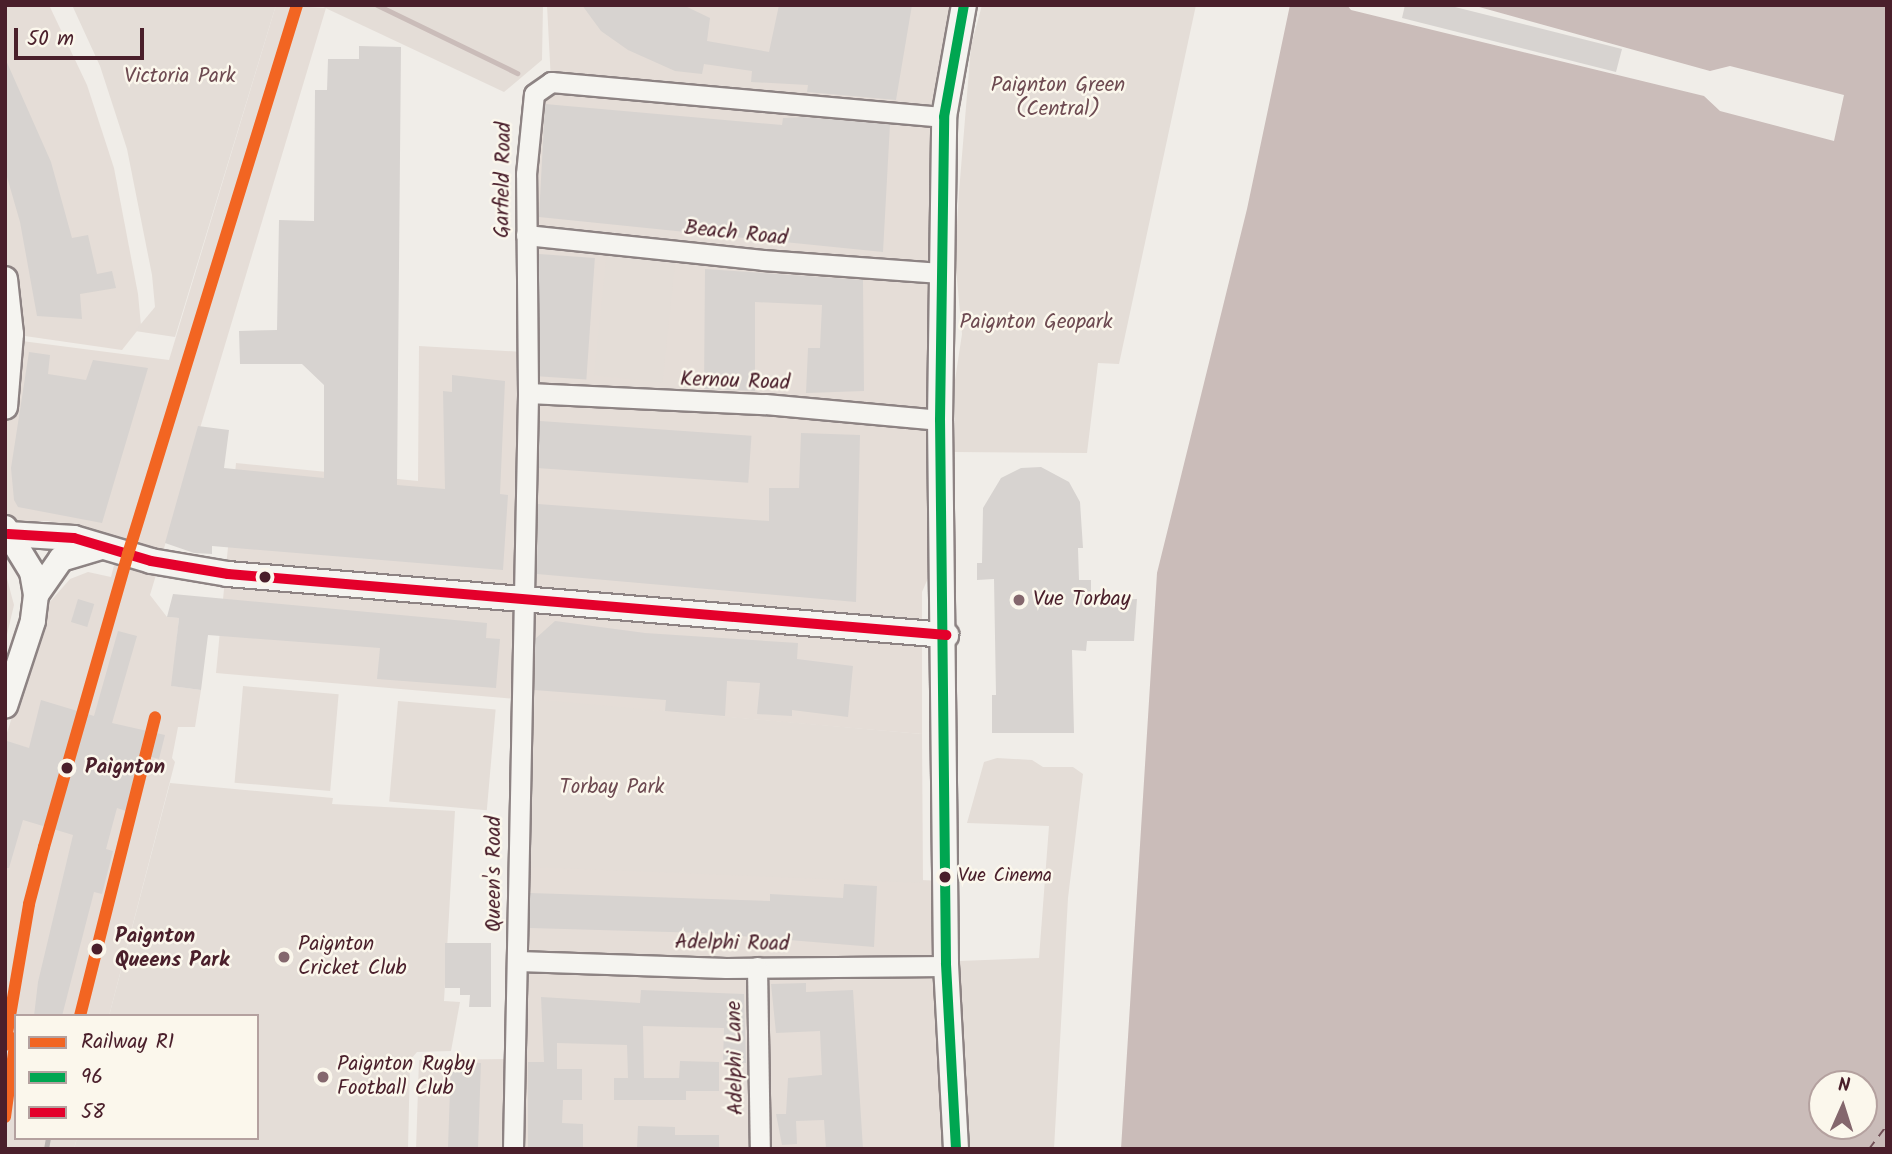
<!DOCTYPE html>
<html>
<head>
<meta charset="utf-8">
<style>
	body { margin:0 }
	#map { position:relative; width:1892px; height:1154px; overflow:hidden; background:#f0ede8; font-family:Kalam,sans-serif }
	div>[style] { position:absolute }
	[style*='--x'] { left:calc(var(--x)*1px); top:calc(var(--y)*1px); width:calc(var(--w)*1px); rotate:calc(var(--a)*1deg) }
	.built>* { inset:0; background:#e5ddd7 }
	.green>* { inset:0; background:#e4ddd7; transform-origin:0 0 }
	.water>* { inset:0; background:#cabcb9 }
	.pier>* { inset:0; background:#f0ede8 }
	.stream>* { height:5px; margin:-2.5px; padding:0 2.5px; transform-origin:2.5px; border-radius:2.5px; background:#cabcb9 }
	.ferry>* { height:2px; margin-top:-1px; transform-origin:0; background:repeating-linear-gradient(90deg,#714f56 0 9px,transparent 0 16px) }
	.building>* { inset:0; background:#d7d3d0; transform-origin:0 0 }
	.roads { filter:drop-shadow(2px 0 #8d8383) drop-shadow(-2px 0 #8d8383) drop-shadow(0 2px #8d8383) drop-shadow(0 -2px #8d8383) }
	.minor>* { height:19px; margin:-9.5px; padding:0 9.5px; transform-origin:9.5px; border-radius:9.5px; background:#f5f4f0 }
	.major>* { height:24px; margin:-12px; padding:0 12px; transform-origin:12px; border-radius:12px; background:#f5f4f0 }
	.rail>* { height:5px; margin:-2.5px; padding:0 2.5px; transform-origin:2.5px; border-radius:2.5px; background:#b7b2b0 }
	.bus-1>* { height:10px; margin:-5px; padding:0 5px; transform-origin:5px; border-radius:5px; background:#00a651 }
	.bus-2>* { height:10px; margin:-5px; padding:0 5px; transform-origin:5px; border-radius:5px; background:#e4002b }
	.rail-1>* { height:12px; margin:-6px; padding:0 6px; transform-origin:6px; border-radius:6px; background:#f26522 }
	.dots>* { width:19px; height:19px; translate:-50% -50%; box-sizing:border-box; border:4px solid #fbf7ec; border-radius:50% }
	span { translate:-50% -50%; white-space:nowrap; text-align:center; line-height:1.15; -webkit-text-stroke:5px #fbf7ec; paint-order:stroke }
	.bus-label { font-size:19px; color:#4a1f2b }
	.left { translate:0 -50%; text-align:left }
	.park-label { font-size:21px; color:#6e4b52 }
	.street-label { font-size:21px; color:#4a1f2b }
	.poi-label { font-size:21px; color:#4a1f2b }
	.stop-label { font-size:21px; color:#4a1f2b; font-weight:700 }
	.frame { position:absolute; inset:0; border:7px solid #4a1f2b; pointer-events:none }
	.legend { position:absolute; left:14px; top:1014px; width:245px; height:126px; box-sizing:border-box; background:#fbf7ec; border:2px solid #b4a19f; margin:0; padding:9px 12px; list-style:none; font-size:21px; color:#4a1f2b }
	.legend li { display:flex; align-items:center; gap:14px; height:35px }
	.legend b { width:35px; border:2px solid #b4a19f }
	.north { position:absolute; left:1808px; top:1070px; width:70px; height:70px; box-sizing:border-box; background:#fbf7ec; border:2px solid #b4a19f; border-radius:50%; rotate:3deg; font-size:19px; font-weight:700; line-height:28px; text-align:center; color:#4a1f2b }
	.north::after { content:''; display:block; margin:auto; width:24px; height:32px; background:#84676d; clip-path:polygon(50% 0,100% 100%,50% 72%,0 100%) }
	.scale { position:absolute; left:14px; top:28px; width:130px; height:32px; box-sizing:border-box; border:4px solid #4a1f2b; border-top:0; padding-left:9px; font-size:21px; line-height:24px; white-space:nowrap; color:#4a1f2b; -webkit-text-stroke:5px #fbf7ec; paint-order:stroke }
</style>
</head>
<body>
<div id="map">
	<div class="built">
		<div style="clip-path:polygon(5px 5px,49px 5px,87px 85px,114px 168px,138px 294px,141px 326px,122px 350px,11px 334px,5px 279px)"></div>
		<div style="clip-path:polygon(276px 5px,326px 8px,150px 595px,167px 617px,179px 618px,172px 686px,201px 690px,195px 727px,178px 727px,172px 758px,175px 762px,109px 1016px,16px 1016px,16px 1138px,77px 1138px,74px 1149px,5px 1149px,5px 739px,48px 604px,70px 579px,88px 572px,111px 577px,121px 538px,48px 521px,10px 523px,5px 516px,5px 437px,14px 340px,169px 360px)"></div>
		<div style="clip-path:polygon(547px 5px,941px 5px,962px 11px,951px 58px,943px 478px,928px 539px,929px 576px,922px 592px,922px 734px,216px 673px,236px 463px,418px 481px,419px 346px,524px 352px,529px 113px,551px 82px)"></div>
		<div style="clip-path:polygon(5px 571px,14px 605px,5px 643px)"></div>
		<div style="clip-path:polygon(518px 865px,946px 881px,956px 1149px,416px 1149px,419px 1060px,513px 1059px)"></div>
	</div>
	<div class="green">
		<div style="clip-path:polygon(72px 5px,276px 5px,175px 337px,135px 331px,155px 307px,152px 275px,127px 149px,100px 66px)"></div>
		<div style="clip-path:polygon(319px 5px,543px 5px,542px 60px,504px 92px)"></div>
		<div style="clip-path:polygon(982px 5px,1196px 5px,1119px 364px,1098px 363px,1087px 453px,954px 452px,955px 380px,962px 334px,955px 258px,959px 192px,971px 46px)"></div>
		<div style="left:607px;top:251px;width:69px;height:125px;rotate:6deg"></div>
		<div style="left:243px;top:686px;width:96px;height:97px;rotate:5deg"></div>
		<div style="clip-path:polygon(529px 699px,922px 734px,923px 883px,530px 867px)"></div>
		<div style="left:398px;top:701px;width:98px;height:101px;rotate:5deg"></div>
		<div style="clip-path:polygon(997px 758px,1032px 760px,1043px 767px,1073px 767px,1083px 774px,1068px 898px,1054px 1149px,968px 1149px,959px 961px,1039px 958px,1049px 826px,967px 823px,984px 762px)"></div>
		<div style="clip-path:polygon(170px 783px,333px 798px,332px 804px,455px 811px,444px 1001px,460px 1002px,451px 1051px,417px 1052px,410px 1060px,408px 1149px,74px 1149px,77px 1138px,257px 1138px,257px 1016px,109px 1016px)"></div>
	</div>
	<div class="water">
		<div style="clip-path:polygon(evenodd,1290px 5px,1887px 5px,1887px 1149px,1121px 1149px,1157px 573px,1247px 209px,1290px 5px,1822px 1084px,1864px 1084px,1864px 1126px,1822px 1126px,1822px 1084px)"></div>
	</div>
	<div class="pier">
		<div style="clip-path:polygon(1347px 5px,1472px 5px,1710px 71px,1730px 66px,1844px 95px,1834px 141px,1720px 111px,1704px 96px,1351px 10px)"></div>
	</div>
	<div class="stream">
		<div style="--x:377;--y:5;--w:156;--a:25.9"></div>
	</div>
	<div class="ferry">
		<div style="--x:1869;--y:1149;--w:30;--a:-53"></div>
	</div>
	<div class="building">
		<div style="clip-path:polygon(582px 5px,683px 5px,710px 18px,707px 41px,769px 52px,779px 5px,912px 5px,896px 100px,807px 92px,808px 85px,751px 82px,752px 71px,704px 64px,702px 74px,675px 71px,628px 50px,601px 31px)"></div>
		<div style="clip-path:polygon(1405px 5px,1447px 5px,1622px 49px,1616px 72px,1402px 18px)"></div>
		<div style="clip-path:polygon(359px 46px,401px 47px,397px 485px,445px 489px,443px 391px,452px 392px,452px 375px,505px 381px,500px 494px,508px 495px,503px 570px,212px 546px,212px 554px,194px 553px,165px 543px,198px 426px,229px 430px,224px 468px,324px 478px,324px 385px,302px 364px,240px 364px,239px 331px,277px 330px,279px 220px,314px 221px,315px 90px,327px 90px,328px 59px,359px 59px)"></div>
		<div style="clip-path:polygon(5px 58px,51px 162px,72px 238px,88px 235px,97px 274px,112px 271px,116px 288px,80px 294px,82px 319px,37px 316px,20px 222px,5px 170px)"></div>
		<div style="clip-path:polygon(545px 104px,782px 125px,783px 118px,802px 117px,890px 124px,883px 252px,539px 217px)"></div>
		<div style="left:539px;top:254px;width:56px;height:122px;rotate:4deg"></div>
		<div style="clip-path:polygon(705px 269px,863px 280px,864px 391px,806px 393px,808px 348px,820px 348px,822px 305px,755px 302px,755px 391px,704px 389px)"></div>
		<div style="clip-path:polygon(29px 352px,50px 355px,48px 374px,86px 380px,93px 360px,148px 368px,102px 523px,18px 507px,14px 500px,11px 468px)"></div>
		<div style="left:540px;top:421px;width:212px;height:47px;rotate:4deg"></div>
		<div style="clip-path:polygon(801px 433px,860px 435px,856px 602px,537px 574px,538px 504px,769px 521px,769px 488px,799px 488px)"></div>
		<div style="clip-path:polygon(1041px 467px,1069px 482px,1080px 502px,1083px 548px,1078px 548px,1079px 580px,1091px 580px,1091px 601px,1137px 599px,1134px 641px,1087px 641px,1086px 651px,1072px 650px,1074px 733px,992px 733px,992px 695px,996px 695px,994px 579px,977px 580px,977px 563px,982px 563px,983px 508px,1001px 478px,1021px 468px)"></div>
		<div style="clip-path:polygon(173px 594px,487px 623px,486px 638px,500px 639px,496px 688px,377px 679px,380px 648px,208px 635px,201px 690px,171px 686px,179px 618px,167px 617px)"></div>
		<div style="left:78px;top:599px;width:17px;height:24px;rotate:17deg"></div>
		<div style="clip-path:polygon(555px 621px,645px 633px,798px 643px,797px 659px,853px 666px,848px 717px,792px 710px,792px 716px,757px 714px,760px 683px,727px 681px,725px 716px,665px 711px,666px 700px,534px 690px,535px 639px)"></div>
		<div style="clip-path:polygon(118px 631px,137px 636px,112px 723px,165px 735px,159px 759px,140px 754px,126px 811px,117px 808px,106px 849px,113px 851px,102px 894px,94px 892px,62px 1016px,34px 1016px,38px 982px,73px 835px,23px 820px,9px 868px,5px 868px,5px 748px,7px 741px,29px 748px,41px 700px,94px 716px)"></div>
		<div style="clip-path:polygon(844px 884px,877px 886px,874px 947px,704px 933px,530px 928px,530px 893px,770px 901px,770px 894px,843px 898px)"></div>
		<div style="clip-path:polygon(445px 943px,491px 943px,491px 1007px,469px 1007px,470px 995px,460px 995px,460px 988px,445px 988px)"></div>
		<div style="clip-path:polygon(806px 983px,806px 992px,853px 990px,863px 1149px,826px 1149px,824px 1120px,796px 1121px,797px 1144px,782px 1145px,776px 1114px,786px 1114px,788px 1078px,822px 1075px,820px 1031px,776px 1033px,771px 984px)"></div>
		<div style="clip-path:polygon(641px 990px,744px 994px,746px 1063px,723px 1062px,724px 1028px,643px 1026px,644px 1078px,679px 1078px,680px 1061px,719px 1062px,719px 1091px,686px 1091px,686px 1100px,614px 1100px,614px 1078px,628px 1078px,627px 1045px,557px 1043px,557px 1069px,582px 1069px,582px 1100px,563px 1100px,562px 1123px,583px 1124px,583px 1149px,528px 1149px,528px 1062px,544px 1062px,541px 997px,640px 1003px)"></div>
		<div style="left:451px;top:1062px;width:30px;height:87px;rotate:2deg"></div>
		<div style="clip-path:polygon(638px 1126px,675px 1127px,675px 1135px,719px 1135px,719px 1149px,637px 1148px)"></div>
	</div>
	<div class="roads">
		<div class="minor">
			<div style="--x:526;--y:235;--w:238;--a:6"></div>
			<div style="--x:763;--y:260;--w:178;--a:4.2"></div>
			<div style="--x:528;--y:393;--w:237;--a:2.7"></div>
			<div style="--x:765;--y:404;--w:176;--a:5.2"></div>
			<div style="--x:518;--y:961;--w:208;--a:1.9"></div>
			<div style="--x:726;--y:968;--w:220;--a:-0.5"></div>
			<div style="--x:757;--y:967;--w:182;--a:89.1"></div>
			<div style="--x:513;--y:1149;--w:756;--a:-88.86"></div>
			<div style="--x:528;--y:393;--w:219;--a:-90.5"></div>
			<div style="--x:526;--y:174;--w:80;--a:-84.3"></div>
			<div style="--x:534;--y:94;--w:21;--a:-35"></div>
			<div style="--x:551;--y:82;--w:395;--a:5.1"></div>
		</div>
		<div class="major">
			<div style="--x:5;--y:279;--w:55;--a:83.8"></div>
			<div style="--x:11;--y:334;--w:73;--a:94.7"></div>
			<div style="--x:5;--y:528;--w:52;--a:58.5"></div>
			<div style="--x:32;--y:572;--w:23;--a:80"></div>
			<div style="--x:36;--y:595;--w:26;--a:97"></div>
			<div style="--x:33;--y:621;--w:89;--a:108.2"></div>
			<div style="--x:8;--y:534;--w:66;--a:3.5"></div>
			<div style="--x:74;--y:538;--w:80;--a:16.6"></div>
			<div style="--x:151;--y:561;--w:78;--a:9.6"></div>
			<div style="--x:228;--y:574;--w:721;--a:4.86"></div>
			<div style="--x:36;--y:595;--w:44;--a:-55.2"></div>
			<div style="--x:61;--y:559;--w:42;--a:-16.7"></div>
			<div style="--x:956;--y:1149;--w:186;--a:-93.1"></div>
			<div style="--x:946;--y:963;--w:543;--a:-90.63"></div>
			<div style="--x:940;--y:420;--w:303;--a:-89.2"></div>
			<div style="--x:944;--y:117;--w:114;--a:-79.9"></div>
		</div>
	</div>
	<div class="rail">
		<div style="--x:80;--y:1016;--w:308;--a:-75.9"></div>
		<div style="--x:5;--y:1045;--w:143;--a:-80.3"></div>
		<div style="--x:29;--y:904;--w:128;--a:-74.5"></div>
		<div style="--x:5;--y:1117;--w:80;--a:-82.1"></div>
		<div style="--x:46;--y:1149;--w:11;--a:-80"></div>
	</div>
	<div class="bus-1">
		<div style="--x:956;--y:1149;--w:186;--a:-93.1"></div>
		<div style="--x:946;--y:963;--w:543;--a:-90.63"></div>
		<div style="--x:940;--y:420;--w:303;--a:-89.2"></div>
		<div style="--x:944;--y:117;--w:114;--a:-79.9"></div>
	</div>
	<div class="bus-2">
		<div style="--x:8;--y:534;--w:66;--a:3.5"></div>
		<div style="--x:74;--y:538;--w:80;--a:16.6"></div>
		<div style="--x:151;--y:561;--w:78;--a:9.6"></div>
		<div style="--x:228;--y:574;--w:721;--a:4.86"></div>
	</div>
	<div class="rail-1">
		<div style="--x:80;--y:1016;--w:308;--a:-75.9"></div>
		<div style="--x:5;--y:1045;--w:143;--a:-80.3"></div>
		<div style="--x:29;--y:904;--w:59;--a:-75.3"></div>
		<div style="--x:44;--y:847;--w:305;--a:-74"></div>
		<div style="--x:128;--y:554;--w:574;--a:-72.89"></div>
		<div style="--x:5;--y:1117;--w:80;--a:-82.1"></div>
	</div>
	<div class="dots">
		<div style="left:265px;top:577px;background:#4a1f2b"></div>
		<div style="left:1019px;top:600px;background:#84676d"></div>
		<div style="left:67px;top:768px;background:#4a1f2b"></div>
		<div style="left:945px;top:877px;background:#4a1f2b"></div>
		<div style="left:97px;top:949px;background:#4a1f2b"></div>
		<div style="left:284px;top:957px;background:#84676d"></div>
		<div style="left:323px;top:1077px;background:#84676d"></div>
	</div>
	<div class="bus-label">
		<span class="left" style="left:958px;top:877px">Vue Cinema</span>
	</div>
	<div class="park-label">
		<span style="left:180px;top:77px">Victoria Park</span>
		<span style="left:1058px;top:98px">Paignton Green<br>(Central)</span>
		<span style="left:1036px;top:323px">Paignton Geopark</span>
		<span style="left:612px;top:788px">Torbay Park</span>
	</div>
	<div class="street-label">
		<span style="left:504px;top:180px;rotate:-89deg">Garfield Road</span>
		<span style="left:736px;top:234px;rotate:6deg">Beach Road</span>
		<span style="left:735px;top:382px;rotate:2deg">Kernou Road</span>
		<span style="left:495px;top:874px;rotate:-90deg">Queen's Road</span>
		<span style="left:732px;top:944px;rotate:1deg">Adelphi Road</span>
		<span style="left:736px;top:1058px;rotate:-91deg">Adelphi Lane</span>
	</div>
	<div class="poi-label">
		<span class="left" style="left:1033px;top:600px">Vue Torbay</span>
		<span class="left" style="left:298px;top:957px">Paignton<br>Cricket Club</span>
		<span class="left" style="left:337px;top:1077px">Paignton Rugby<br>Football Club</span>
	</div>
	<div class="stop-label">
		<span class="left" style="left:85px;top:768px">Paignton</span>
		<span class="left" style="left:115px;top:949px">Paignton<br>Queens Park</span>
	</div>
	<div class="frame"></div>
	<ul class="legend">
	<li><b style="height:9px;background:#f26522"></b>Railway R1</li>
	<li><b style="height:9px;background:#00a651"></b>96</li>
	<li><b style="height:9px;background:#e4002b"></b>58</li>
	</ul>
	<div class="north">N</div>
	<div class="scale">50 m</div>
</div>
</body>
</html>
